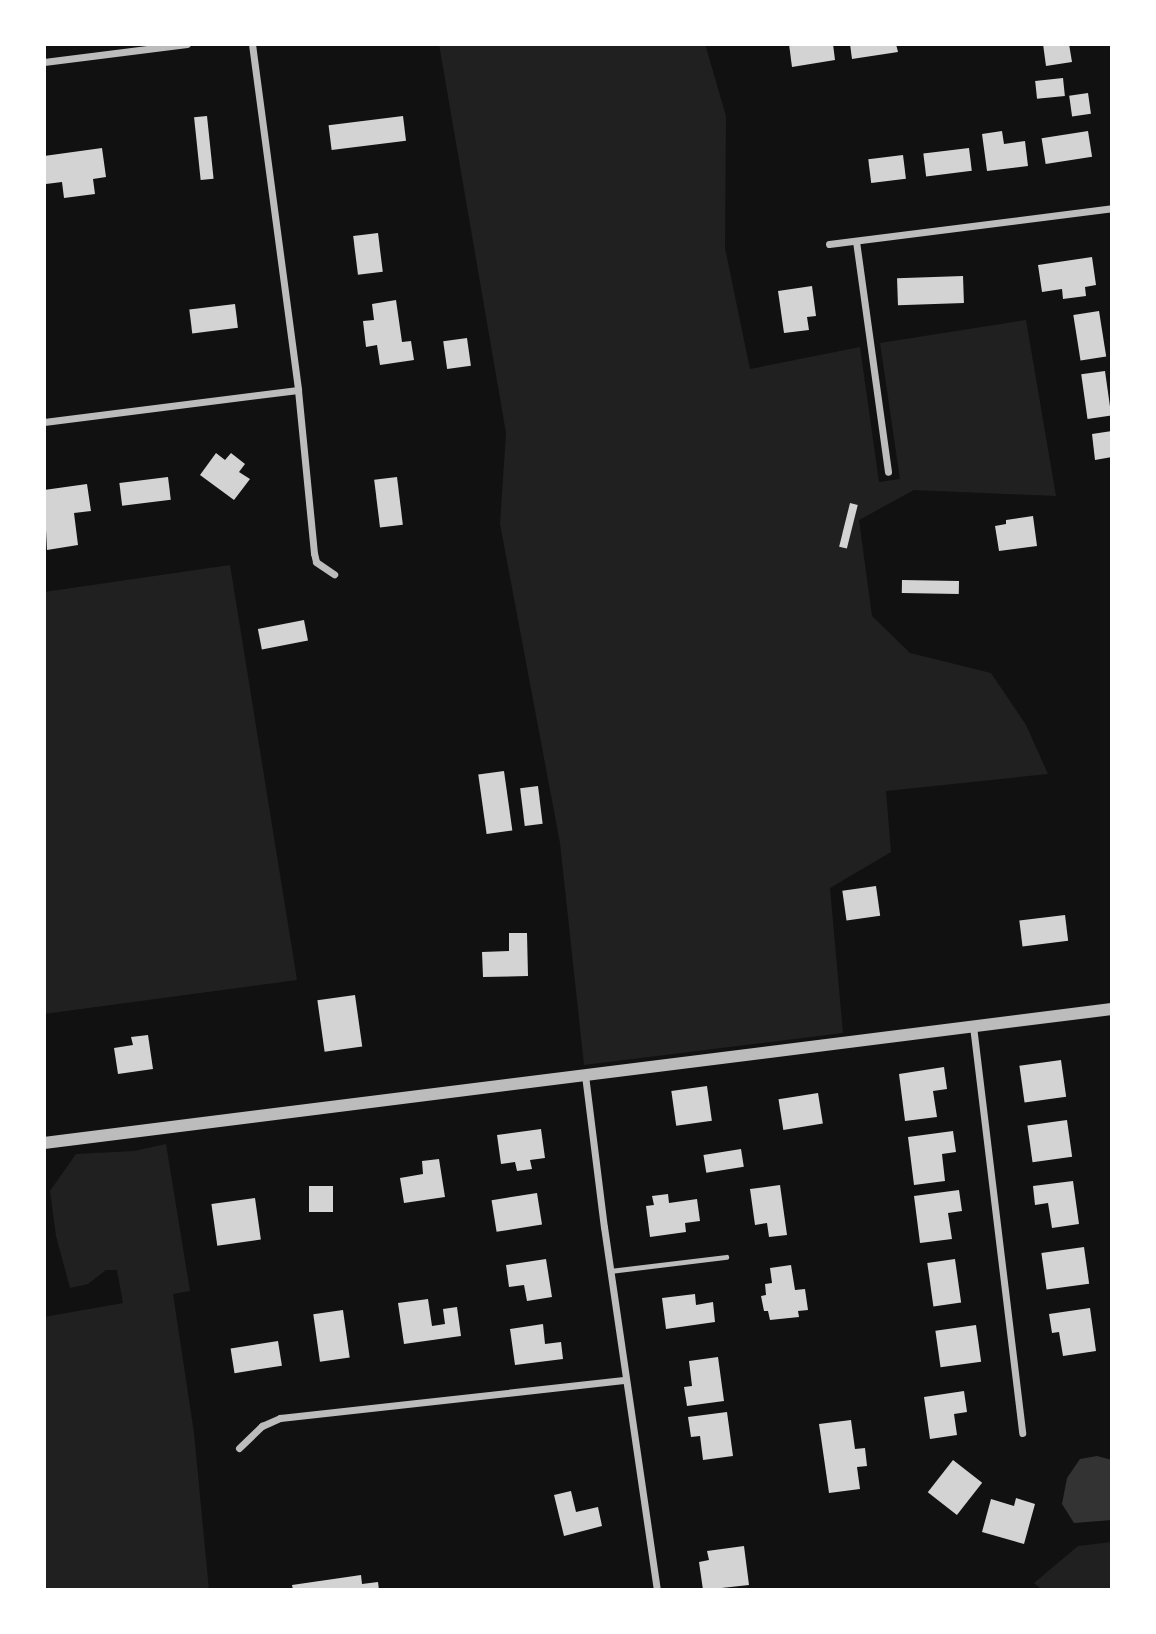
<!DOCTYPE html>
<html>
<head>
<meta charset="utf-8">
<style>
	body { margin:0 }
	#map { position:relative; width:1156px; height:1634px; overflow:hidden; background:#111; font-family:Barlow,sans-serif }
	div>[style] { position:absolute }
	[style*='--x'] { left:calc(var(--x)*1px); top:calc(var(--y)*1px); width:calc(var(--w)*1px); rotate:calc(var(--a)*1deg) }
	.green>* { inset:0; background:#202020 }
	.water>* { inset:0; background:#333 }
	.building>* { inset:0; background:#d3d3d3; transform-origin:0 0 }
	.service>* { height:4.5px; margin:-2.25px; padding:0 2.25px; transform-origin:2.25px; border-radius:2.25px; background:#bcbcbc }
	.minor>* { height:7px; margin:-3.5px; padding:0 3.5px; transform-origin:3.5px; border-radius:3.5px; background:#bcbcbc }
	.tertiary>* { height:12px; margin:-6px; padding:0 6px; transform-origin:6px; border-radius:6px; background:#bcbcbc }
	span { translate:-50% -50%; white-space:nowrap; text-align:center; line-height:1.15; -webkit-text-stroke:6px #fff; paint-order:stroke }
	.frame { position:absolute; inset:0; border:46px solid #fff; pointer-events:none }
</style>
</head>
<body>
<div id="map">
	<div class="green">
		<div style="clip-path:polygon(439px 44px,705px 44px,726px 116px,725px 248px,750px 369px,860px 347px,879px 482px,900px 479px,880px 343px,1026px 320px,1056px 496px,914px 490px,859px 520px,872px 616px,910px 653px,991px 673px,1026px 725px,1048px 774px,886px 791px,891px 852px,830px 888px,843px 1033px,584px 1065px,560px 843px,500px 524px,506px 433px)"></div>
		<div style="clip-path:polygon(230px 565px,297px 980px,44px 1014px,44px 592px)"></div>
		<div style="clip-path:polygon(166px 1144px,190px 1291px,173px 1294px,194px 1433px,209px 1590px,44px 1590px,44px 1317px,123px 1303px,117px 1270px,106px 1270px,88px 1284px,70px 1288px,56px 1236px,50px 1191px,76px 1154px,134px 1151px)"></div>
		<div style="clip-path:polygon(1112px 1542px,1112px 1590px,1042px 1590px,1034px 1583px,1078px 1546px)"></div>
	</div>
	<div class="water">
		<div style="clip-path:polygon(1097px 1456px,1112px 1460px,1112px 1520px,1074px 1523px,1062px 1504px,1067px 1478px,1080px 1459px)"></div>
	</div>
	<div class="building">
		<div style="clip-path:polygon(789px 44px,833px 44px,835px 60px,792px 67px)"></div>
		<div style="clip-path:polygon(850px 44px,896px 44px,898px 52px,852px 59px)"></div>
		<div style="clip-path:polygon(1043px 44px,1069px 44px,1072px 62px,1046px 66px)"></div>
		<div style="left:1063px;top:78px;width:18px;height:28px;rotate:84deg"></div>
		<div style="left:1088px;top:93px;width:21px;height:19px;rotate:82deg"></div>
		<div style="left:207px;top:116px;width:63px;height:13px;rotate:84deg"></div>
		<div style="left:403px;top:116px;width:25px;height:75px;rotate:83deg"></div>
		<div style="clip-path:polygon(1002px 131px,1004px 144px,1025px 141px,1028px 166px,987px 171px,982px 134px)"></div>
		<div style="left:1088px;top:131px;width:26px;height:47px;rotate:81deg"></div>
		<div style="clip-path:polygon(102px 148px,106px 177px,93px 179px,95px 194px,64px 198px,62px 182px,46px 184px,44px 156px)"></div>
		<div style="left:969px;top:148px;width:23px;height:46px;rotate:83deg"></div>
		<div style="left:903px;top:155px;width:24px;height:35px;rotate:83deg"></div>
		<div style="left:378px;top:233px;width:39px;height:25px;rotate:83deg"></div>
		<div style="clip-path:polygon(1092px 257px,1096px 285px,1085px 287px,1086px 296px,1063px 299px,1062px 289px,1042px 292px,1038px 265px)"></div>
		<div style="left:963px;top:276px;width:27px;height:66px;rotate:88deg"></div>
		<div style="clip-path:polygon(812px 286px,816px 316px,807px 317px,809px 330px,784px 333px,778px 291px)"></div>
		<div style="clip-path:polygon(396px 300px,402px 342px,411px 341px,414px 360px,380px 365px,377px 345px,366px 347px,363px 321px,374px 320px,372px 304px)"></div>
		<div style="left:235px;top:304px;width:24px;height:46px;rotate:83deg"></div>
		<div style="left:1099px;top:311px;width:46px;height:26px;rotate:81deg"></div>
		<div style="left:467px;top:338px;width:28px;height:24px;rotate:82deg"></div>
		<div style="left:1105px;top:371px;width:45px;height:24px;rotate:82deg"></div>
		<div style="clip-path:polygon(1112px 431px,1112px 457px,1095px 460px,1092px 434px)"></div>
		<div style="clip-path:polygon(216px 453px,225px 460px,231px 453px,245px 464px,239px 472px,250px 479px,234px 500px,200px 475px)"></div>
		<div style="left:168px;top:477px;width:23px;height:49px;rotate:83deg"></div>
		<div style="left:397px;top:477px;width:48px;height:23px;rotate:83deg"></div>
		<div style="clip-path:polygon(87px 484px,91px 511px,74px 513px,78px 545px,47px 550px,44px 490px)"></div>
		<div style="left:850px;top:503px;width:8px;height:45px;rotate:14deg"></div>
		<div style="clip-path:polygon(1033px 516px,1037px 546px,999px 551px,995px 526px,1006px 524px,1006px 520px)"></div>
		<div style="left:902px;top:580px;width:57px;height:13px;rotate:1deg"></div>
		<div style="left:304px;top:620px;width:21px;height:47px;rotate:79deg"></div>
		<div style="left:504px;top:771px;width:60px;height:26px;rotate:82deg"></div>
		<div style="left:538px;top:786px;width:38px;height:18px;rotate:83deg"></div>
		<div style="left:876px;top:886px;width:30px;height:34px;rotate:82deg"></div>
		<div style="left:1065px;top:915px;width:26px;height:46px;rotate:83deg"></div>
		<div style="clip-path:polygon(509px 933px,527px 933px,528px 976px,483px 977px,482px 952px,509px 951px)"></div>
		<div style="left:355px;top:995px;width:52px;height:38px;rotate:82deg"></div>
		<div style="clip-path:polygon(148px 1035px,153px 1069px,118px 1074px,114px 1048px,133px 1045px,131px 1037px)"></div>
		<div style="left:1061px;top:1060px;width:37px;height:42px;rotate:82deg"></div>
		<div style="clip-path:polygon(944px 1067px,947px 1089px,933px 1091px,937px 1117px,905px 1121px,899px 1074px)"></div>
		<div style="left:707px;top:1086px;width:35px;height:36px;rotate:82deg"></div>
		<div style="left:818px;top:1093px;width:31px;height:40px;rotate:81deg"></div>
		<div style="left:1067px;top:1120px;width:37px;height:40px;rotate:82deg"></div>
		<div style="clip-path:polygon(541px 1129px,545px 1158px,530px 1160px,532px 1169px,517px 1171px,515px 1162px,501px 1164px,497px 1135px)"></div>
		<div style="clip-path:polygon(953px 1131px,956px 1152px,942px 1154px,945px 1181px,914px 1185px,908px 1137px)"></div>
		<div style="left:741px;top:1149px;width:18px;height:38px;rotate:81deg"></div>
		<div style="clip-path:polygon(439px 1159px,445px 1197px,404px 1203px,400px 1178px,423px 1174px,422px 1161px)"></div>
		<div style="clip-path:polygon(1073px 1181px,1079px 1224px,1052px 1228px,1048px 1203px,1035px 1205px,1033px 1186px)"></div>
		<div style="clip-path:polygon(780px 1185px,787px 1235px,769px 1237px,767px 1223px,755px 1225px,750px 1189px)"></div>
		<div style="left:309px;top:1186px;width:24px;height:26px"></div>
		<div style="clip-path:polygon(959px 1190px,962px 1211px,948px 1213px,952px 1239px,920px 1243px,914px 1196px)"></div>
		<div style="left:537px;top:1193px;width:32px;height:46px;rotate:81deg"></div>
		<div style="clip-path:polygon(668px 1194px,669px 1203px,697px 1199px,700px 1221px,685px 1223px,686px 1232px,650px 1237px,646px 1206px,654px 1205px,652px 1196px)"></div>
		<div style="left:255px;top:1198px;width:42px;height:44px;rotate:82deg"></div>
		<div style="left:1084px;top:1247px;width:37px;height:43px;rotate:82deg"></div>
		<div style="clip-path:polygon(546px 1259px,552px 1297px,527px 1301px,524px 1285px,509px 1287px,506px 1265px)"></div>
		<div style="left:955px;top:1259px;width:44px;height:28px;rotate:82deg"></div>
		<div style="clip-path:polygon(791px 1265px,795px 1290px,805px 1289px,808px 1310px,798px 1311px,799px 1317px,770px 1320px,768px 1311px,764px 1311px,761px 1296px,766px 1295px,765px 1284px,772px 1283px,770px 1268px)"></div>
		<div style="clip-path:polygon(695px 1294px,696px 1305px,713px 1302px,715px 1322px,666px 1329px,662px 1298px)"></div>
		<div style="clip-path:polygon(428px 1299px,432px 1326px,445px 1324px,443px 1309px,457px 1307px,461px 1336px,404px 1344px,398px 1303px)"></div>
		<div style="clip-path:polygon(1090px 1308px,1096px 1351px,1063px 1356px,1059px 1332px,1052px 1333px,1049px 1314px)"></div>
		<div style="left:343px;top:1310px;width:48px;height:30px;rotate:82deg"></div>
		<div style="clip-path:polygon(543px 1324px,545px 1344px,561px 1342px,563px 1359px,515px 1365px,510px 1329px)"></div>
		<div style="left:976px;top:1325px;width:37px;height:41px;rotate:82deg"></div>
		<div style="left:278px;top:1341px;width:25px;height:48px;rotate:81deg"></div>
		<div style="clip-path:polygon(718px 1357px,724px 1401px,687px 1406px,684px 1387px,692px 1386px,689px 1361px)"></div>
		<div style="clip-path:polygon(964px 1391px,967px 1412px,954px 1414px,957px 1435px,930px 1439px,924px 1397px)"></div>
		<div style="clip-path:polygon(727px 1412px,733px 1456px,703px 1460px,700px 1436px,691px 1437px,688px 1417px)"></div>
		<div style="clip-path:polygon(851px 1420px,855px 1449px,865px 1448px,867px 1466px,857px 1467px,860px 1489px,829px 1493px,819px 1424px)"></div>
		<div style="left:953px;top:1460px;width:37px;height:41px;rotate:38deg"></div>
		<div style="clip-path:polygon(571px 1491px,576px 1512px,598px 1507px,602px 1526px,564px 1536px,554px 1495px)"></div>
		<div style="clip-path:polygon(1016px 1498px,1035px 1504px,1024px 1544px,982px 1532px,991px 1499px,1014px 1506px)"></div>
		<div style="clip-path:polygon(744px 1546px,749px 1585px,703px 1590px,699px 1562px,709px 1560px,707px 1551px)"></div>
		<div style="clip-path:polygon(361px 1575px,362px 1584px,378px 1582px,379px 1590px,293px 1590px,292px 1585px)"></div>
	</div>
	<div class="service">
		<div style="--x:610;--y:1271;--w:117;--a:-6.9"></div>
	</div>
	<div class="minor">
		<div style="--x:252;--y:44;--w:349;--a:82.4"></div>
		<div style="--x:298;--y:390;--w:164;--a:84.4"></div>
		<div style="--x:314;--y:553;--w:9;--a:77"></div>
		<div style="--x:316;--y:562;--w:22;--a:34"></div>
		<div style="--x:44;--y:62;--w:144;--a:-7.2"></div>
		<div style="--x:856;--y:241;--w:233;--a:82.1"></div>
		<div style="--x:829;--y:244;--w:285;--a:-7.2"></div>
		<div style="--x:44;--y:422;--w:256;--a:-7.2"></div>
		<div style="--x:973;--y:1026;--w:410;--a:83.1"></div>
		<div style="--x:585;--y:1075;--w:153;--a:82.9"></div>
		<div style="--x:604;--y:1227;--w:367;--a:81.7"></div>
		<div style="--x:239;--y:1448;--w:32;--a:-44"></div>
		<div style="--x:262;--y:1426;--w:20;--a:-24"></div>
		<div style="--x:280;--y:1418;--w:348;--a:-6.3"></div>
	</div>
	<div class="tertiary">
		<div style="--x:44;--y:1143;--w:1076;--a:-7.15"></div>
	</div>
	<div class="frame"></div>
</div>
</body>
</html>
